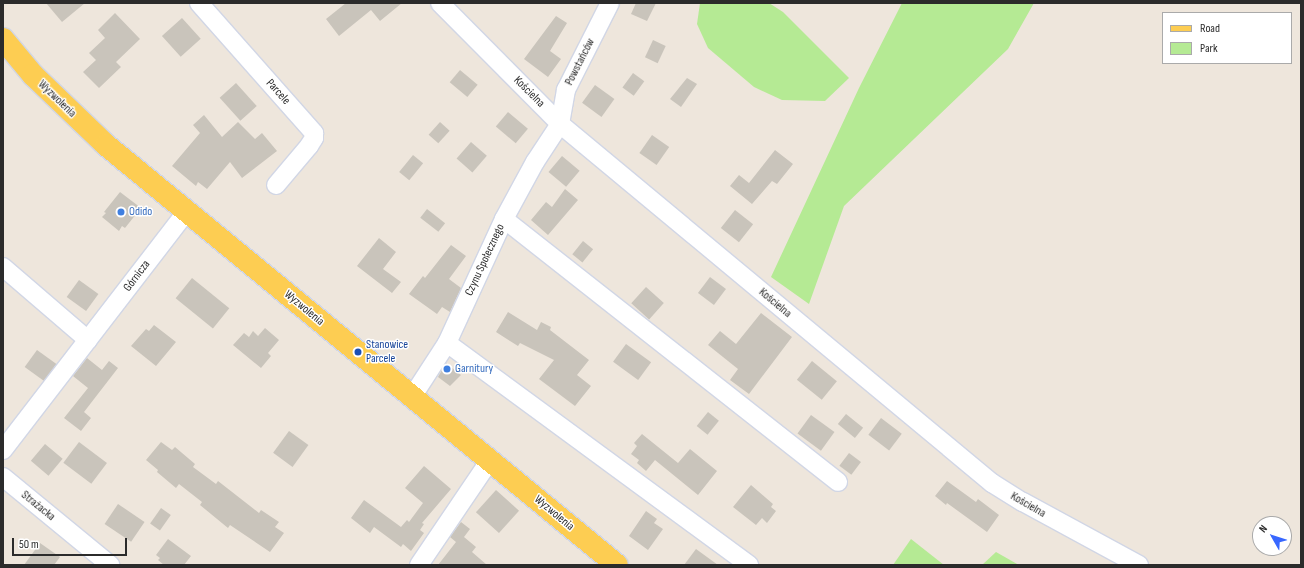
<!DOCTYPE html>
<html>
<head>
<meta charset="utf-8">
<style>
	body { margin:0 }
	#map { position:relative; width:1304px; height:568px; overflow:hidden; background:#eee6dc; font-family:"Sofia Sans Condensed",sans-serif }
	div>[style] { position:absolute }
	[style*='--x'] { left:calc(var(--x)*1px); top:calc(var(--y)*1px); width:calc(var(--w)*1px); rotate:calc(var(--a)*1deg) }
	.green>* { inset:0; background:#b5ea94 }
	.building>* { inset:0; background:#c9c4bb; transform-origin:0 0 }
	.roads { filter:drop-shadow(1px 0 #d1d6e5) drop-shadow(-1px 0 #d1d6e5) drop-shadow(0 1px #d1d6e5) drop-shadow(0 -1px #d1d6e5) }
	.minor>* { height:18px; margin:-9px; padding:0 9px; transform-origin:9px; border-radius:9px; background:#fff }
	.major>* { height:22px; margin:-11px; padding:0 11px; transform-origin:11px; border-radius:11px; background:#fdcd52 }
	.dots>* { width:11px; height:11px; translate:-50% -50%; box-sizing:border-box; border:2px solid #fff; border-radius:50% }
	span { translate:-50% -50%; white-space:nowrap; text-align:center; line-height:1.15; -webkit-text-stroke:3px #fff; paint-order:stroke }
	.street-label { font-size:12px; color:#2b2b2b }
	.shop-label { font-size:12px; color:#366cbe }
	.left { translate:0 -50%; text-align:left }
	.transit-label { font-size:12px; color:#164399 }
	.frame { position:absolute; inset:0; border:4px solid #2b2b2b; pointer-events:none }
	.legend { position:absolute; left:1162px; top:12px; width:130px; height:52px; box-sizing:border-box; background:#fff; border:1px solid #aaa; margin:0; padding:5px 7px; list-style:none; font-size:12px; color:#2b2b2b }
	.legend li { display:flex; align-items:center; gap:8px; height:20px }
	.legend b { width:20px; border:1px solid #aaa }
	.north { position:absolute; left:1252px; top:516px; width:40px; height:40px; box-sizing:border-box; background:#fff; border:1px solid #aaa; border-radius:50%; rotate:309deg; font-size:11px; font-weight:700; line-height:16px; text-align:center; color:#2b2b2b }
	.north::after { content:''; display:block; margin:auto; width:14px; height:18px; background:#3867ff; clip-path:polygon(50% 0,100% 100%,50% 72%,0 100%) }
	.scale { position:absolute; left:12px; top:538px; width:115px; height:18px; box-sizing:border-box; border:2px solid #2b2b2b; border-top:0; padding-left:5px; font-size:12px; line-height:14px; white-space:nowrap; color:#2b2b2b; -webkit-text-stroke:3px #fff; paint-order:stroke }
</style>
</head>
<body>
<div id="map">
	<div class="green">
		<div style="clip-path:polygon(700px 3px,769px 3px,783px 12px,849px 78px,825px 101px,782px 100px,754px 87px,708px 48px,697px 24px)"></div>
		<div style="clip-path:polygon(902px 3px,1034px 3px,1008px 49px,844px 206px,809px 304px,771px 277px,859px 88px)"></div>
		<div style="clip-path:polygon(911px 539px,944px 565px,893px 565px)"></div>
		<div style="clip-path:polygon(996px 552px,1019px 565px,982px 565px)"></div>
	</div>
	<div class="building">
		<div style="clip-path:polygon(46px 3px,85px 3px,62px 22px)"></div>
		<div style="clip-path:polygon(346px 3px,402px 3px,380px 21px,371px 10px,339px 36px,326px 19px)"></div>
		<div style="clip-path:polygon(636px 3px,656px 3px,647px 21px,631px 14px)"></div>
		<div style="clip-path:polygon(115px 13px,140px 39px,116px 62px,121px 67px,99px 88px,83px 72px,96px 60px,89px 53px,105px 38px,98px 30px)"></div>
		<div style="clip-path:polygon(556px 16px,567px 23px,550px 51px,561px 59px,548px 77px,524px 59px)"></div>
		<div style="left:182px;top:18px;width:28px;height:27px;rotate:48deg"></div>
		<div style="left:653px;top:40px;width:14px;height:19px;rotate:25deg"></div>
		<div style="left:460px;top:70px;width:23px;height:16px;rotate:40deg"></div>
		<div style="left:633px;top:73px;width:14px;height:18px;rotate:36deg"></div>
		<div style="clip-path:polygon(687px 78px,697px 84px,681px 107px,670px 99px)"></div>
		<div style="left:236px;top:83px;width:31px;height:22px;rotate:48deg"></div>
		<div style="left:595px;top:85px;width:24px;height:22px;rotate:36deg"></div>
		<div style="left:508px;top:112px;width:26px;height:19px;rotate:40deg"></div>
		<div style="clip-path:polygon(204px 115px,222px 137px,238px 122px,255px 139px,262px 133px,277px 151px,242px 178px,230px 162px,207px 189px,198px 182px,196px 186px,172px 166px,200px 133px,193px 125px)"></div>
		<div style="left:440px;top:122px;width:13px;height:17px;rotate:42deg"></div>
		<div style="left:652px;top:135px;width:21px;height:22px;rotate:35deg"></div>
		<div style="left:471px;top:142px;width:21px;height:22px;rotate:41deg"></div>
		<div style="clip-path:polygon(775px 150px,793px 164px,777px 184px,772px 181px,752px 204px,730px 186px,739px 175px,749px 183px)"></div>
		<div style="left:413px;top:155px;width:13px;height:22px;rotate:39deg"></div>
		<div style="left:562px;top:156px;width:23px;height:21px;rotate:40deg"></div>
		<div style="clip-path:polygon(565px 189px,578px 200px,548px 235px,531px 220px,546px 202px,552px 207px)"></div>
		<div style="clip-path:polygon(120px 192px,141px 208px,125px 228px,122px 226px,119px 231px,102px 217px,106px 213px,104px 212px)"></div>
		<div style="left:427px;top:209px;width:23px;height:11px;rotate:38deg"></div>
		<div style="left:735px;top:210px;width:23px;height:23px;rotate:38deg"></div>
		<div style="clip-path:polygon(379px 238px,396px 252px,383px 269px,401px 282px,392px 293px,357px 266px)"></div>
		<div style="left:583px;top:241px;width:13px;height:17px;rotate:39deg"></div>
		<div style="clip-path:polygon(451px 245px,466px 256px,449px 279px,461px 288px,450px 312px,442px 307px,437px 314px,409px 294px,423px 276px,425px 278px)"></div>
		<div style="left:710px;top:277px;width:20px;height:20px;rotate:37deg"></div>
		<div style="left:192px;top:278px;width:48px;height:26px;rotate:39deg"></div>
		<div style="left:79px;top:280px;width:24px;height:21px;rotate:36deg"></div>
		<div style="left:646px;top:287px;width:24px;height:22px;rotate:42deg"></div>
		<div style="clip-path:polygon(508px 312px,537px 330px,541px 322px,551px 327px,550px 330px,589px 360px,577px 375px,591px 386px,575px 406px,539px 379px,554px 360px,520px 343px,518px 346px,496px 332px)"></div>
		<div style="clip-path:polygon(761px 313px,792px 337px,749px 394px,730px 380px,738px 369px,708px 345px,720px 331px,736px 344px)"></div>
		<div style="clip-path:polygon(154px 325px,176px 342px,156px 366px,131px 346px,146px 329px,149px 331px)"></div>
		<div style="clip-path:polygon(265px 328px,279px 340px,268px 353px,271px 356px,261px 368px,233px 345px,244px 333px,249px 337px,253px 331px,258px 336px)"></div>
		<div style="left:626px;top:344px;width:31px;height:22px;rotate:36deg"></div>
		<div style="left:37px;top:350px;width:24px;height:21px;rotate:36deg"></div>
		<div style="clip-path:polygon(87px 358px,102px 370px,109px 361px,118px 368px,84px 412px,91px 418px,81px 431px,64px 418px,88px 388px,73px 376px)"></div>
		<div style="left:812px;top:361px;width:32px;height:24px;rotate:39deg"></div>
		<div style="clip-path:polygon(446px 363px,461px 375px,450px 386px,438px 377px)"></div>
		<div style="left:708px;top:412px;width:14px;height:18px;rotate:39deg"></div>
		<div style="left:846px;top:414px;width:22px;height:13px;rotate:39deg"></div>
		<div style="left:811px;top:415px;width:29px;height:23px;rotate:36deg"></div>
		<div style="left:881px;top:418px;width:26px;height:21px;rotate:37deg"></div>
		<div style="left:289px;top:431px;width:24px;height:27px;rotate:36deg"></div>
		<div style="clip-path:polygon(642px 434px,678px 463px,690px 449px,717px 471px,698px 495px,655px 460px,646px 471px,637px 463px,639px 460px,631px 454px,637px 446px,634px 443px)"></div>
		<div style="left:79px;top:442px;width:35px;height:26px;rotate:37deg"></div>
		<div style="clip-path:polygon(161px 442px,172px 450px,175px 447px,195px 464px,193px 467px,216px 484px,218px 481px,259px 513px,261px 510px,279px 522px,275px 527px,284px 533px,270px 552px,230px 525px,228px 528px,200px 505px,202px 502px,179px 484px,176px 488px,157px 472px,158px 470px,146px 460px)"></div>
		<div style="left:45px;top:444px;width:23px;height:22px;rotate:40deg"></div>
		<div style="left:849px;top:453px;width:15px;height:16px;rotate:37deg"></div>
		<div style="clip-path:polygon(424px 466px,451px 489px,422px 523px,424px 524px,420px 530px,424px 533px,411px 551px,403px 544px,401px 547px,374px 527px,370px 533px,351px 518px,364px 500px,401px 527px,407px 520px,409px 522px,423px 503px,405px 488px)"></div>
		<div style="clip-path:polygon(947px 481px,976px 502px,978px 499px,999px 515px,987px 532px,947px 503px,946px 505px,935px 496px)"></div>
		<div style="clip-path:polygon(751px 485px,773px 504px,771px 507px,776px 511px,767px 523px,762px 518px,756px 525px,733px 507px)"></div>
		<div style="left:496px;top:490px;width:31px;height:30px;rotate:42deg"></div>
		<div style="left:118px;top:504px;width:32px;height:24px;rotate:34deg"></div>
		<div style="left:161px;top:508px;width:12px;height:19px;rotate:35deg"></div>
		<div style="clip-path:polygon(646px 511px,657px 519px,654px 523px,663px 529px,648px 550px,629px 536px)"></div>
		<div style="clip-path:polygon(461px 522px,470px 529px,464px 537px,476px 547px,472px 552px,487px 565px,438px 565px,456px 542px,450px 537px)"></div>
		<div style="clip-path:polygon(168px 539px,191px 556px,184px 565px,164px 565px,158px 560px,160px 558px,156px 555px)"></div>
		<div style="clip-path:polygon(40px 543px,60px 557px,54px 565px,24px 565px)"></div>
		<div style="clip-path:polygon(696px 549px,718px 565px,684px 565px)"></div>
	</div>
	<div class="roads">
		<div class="minor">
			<div style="--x:199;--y:3;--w:174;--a:48.5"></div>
			<div style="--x:314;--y:133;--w:5;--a:90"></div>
			<div style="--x:314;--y:138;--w:9;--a:122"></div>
			<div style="--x:309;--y:146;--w:51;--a:130.2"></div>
			<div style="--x:440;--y:3;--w:170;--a:45.2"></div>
			<div style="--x:560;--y:124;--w:562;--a:39.73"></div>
			<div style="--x:992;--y:483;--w:36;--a:32"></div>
			<div style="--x:1023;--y:502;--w:132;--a:28.5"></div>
			<div style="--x:504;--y:219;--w:425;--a:38.2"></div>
			<div style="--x:3;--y:267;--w:112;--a:40.7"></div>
			<div style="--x:447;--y:343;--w:375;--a:36.3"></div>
			<div style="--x:412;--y:397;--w:64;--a:-57.1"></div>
			<div style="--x:447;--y:343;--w:136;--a:-65.3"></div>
			<div style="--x:504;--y:219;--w:65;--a:-61.5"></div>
			<div style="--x:535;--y:162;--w:45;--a:-56.7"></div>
			<div style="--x:560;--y:124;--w:35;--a:-80"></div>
			<div style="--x:566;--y:90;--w:97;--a:-63.2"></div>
			<div style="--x:3;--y:450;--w:300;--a:-52.4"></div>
			<div style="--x:3;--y:477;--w:139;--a:39.4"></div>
			<div style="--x:419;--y:565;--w:127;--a:-55.9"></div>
		</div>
		<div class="major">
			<div style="--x:3;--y:39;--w:47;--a:50.2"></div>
			<div style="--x:33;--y:75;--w:101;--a:43.8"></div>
			<div style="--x:106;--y:145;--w:661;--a:39.42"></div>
		</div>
	</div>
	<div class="dots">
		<div style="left:121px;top:212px;background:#3f7fe0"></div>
		<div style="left:358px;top:352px;background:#1a4fb4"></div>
		<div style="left:447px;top:369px;background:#3f7fe0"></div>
	</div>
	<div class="street-label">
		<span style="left:580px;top:62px;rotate:-63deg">Powstańców</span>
		<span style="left:278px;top:92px;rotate:48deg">Parcele</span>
		<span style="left:529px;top:92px;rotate:45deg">Kościelna</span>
		<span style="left:57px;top:99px;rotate:44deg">Wyzwolenia</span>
		<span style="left:485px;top:260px;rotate:-65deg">Czynu Społecznego</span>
		<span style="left:137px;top:276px;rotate:-53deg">Górnicza</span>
		<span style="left:775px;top:303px;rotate:40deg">Kościelna</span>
		<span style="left:304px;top:308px;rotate:40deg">Wyzwolenia</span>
		<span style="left:1028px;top:505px;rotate:30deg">Kościelna</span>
		<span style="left:38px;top:506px;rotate:39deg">Strażacka</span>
		<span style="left:554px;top:513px;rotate:40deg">Wyzwolenia</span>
	</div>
	<div class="shop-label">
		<span class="left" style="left:129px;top:212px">Odido</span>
		<span class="left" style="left:455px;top:369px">Garnitury</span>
	</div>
	<div class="transit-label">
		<span class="left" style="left:366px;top:352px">Stanowice<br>Parcele</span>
	</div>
	<div class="frame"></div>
	<ul class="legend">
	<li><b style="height:5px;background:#fdcd52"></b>Road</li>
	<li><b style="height:11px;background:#b5ea94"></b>Park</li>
	</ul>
	<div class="north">N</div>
	<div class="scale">50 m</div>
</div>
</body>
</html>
